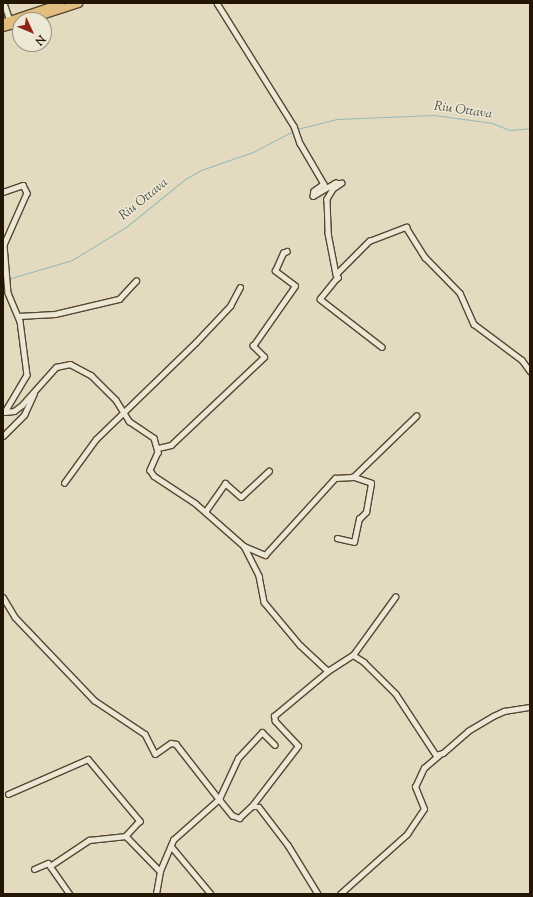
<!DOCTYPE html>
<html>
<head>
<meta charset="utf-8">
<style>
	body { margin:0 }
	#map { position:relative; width:533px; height:897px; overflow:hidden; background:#e3dabf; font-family:"Sorts Mill Goudy",serif }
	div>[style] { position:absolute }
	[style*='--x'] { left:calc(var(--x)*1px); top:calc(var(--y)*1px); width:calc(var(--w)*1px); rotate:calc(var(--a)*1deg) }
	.stream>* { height:1px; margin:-0.5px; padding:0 0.5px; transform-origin:0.5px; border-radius:0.5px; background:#96bab7 }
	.roads { filter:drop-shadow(1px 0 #544733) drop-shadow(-1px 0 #544733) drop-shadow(0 1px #544733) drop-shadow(0 -1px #544733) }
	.street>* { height:4.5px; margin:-2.25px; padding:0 2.25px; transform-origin:2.25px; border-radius:2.25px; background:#ede7d5 }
	.primary>* { height:7px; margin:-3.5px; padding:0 3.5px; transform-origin:3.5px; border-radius:3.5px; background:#e2bd80 }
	span { translate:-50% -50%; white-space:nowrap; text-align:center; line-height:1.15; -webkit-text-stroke:3px #ede7d5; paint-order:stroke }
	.water-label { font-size:13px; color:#4c4f43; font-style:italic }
	.frame { position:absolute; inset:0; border:4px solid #241604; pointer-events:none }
	.north { position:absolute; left:12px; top:12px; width:40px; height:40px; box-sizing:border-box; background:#ede7d5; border:1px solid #9d9381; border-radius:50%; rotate:134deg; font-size:11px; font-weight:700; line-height:16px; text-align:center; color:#241604 }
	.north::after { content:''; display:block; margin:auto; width:14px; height:18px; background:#8f2418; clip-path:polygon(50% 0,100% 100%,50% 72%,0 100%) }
</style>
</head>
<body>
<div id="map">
	<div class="stream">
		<div style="--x:297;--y:129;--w:41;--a:-14"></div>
		<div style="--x:337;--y:119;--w:97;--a:-2.4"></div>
		<div style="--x:434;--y:115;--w:59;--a:7.9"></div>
		<div style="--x:492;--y:123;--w:18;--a:22"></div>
		<div style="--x:509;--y:130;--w:21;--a:-5"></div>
		<div style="--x:8;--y:279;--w:67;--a:-16.5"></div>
		<div style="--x:72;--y:260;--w:63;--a:-31.4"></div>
		<div style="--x:126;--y:227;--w:76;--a:-39.1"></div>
		<div style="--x:185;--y:179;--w:18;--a:-29"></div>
		<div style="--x:201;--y:170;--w:55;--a:-19.1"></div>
		<div style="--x:253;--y:152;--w:43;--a:-27.8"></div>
	</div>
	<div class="roads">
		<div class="street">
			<div style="--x:4;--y:3;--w:18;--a:71"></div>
			<div style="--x:217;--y:3;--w:145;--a:58"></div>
			<div style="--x:294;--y:126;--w:18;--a:71"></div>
			<div style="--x:300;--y:143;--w:48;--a:59.7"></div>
			<div style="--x:324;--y:184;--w:12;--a:145"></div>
			<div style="--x:314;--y:191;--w:5;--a:101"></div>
			<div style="--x:313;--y:196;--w:26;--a:-31"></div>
			<div style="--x:335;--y:183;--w:7;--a:0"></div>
			<div style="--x:342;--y:183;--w:11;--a:146"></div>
			<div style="--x:333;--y:189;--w:12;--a:121"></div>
			<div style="--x:327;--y:199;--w:34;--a:88"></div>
			<div style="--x:328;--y:233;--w:42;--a:79"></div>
			<div style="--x:336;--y:274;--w:47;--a:-45"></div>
			<div style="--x:369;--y:241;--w:40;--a:-21"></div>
			<div style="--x:406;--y:227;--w:36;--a:58"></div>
			<div style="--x:425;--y:257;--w:50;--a:45.8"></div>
			<div style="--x:460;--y:293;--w:34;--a:66"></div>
			<div style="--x:474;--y:324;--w:60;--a:36.9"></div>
			<div style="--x:522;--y:360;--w:14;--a:54"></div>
			<div style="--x:3;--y:192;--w:21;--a:-19"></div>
			<div style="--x:23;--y:185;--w:9;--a:63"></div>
			<div style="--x:27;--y:193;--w:57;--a:113.9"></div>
			<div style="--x:4;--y:245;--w:48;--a:85.2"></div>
			<div style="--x:8;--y:293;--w:30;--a:67"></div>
			<div style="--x:20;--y:321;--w:54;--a:82.6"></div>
			<div style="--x:27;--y:375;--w:43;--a:120.7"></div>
			<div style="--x:5;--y:412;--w:9;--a:-6"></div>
			<div style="--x:14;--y:411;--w:10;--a:-37"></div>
			<div style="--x:22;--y:405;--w:51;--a:-48.2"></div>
			<div style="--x:56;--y:367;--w:14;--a:-12"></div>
			<div style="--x:70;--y:364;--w:24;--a:28"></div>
			<div style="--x:91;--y:375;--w:35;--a:45"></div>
			<div style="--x:116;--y:400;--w:25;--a:58"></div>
			<div style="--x:129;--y:421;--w:30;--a:34"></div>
			<div style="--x:154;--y:438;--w:15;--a:74"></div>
			<div style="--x:158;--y:452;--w:20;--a:114"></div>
			<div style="--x:150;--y:470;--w:7;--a:56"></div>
			<div style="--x:154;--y:476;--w:49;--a:33.4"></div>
			<div style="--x:195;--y:503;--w:65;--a:41.3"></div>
			<div style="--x:244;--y:546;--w:34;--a:63"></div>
			<div style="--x:259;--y:576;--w:26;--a:79"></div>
			<div style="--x:264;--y:602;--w:56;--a:50.1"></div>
			<div style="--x:300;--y:645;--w:38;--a:43"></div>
			<div style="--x:328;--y:671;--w:30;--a:-33"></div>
			<div style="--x:353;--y:655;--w:13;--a:32"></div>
			<div style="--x:364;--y:662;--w:45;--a:45"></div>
			<div style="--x:396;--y:694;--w:73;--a:56.7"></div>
			<div style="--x:436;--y:755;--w:7;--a:-16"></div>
			<div style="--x:443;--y:753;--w:33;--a:-41"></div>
			<div style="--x:468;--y:731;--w:29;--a:-31"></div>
			<div style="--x:493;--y:716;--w:12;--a:-24"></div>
			<div style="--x:504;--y:711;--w:26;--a:-9"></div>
			<div style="--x:336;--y:274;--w:4;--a:56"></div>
			<div style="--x:338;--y:277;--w:28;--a:129"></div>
			<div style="--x:320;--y:299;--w:78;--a:37.7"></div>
			<div style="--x:18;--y:316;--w:37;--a:-3"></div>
			<div style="--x:55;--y:314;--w:66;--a:-13.2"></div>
			<div style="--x:119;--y:299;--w:25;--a:-47"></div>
			<div style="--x:3;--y:436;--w:30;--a:-45"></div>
			<div style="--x:24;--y:415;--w:23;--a:-65"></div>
			<div style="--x:158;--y:448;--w:13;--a:-13"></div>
			<div style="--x:171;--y:445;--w:128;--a:-43.4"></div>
			<div style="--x:264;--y:357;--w:16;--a:-135"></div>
			<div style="--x:253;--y:346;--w:73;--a:-55"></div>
			<div style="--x:295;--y:286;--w:25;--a:-143"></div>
			<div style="--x:275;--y:271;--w:20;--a:-66"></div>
			<div style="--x:283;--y:253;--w:4;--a:-27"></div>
			<div style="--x:64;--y:483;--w:54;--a:-54"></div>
			<div style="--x:96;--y:439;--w:139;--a:-44.1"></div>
			<div style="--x:196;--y:342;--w:50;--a:-46.6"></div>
			<div style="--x:230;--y:306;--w:21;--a:-62"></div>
			<div style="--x:205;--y:512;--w:35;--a:-55"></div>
			<div style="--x:225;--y:483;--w:21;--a:41"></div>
			<div style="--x:241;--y:497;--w:38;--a:-43"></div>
			<div style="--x:337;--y:538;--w:17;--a:13"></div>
			<div style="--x:354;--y:542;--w:24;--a:-78"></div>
			<div style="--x:359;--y:519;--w:10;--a:-45"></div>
			<div style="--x:366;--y:512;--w:29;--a:-80"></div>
			<div style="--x:371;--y:483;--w:19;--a:-162"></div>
			<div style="--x:244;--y:546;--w:23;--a:23"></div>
			<div style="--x:265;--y:555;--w:104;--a:-47.7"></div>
			<div style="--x:335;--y:478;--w:18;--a:-3"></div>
			<div style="--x:353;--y:477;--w:88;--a:-44.1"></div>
			<div style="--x:3;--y:597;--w:23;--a:59"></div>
			<div style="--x:15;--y:617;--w:115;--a:46.4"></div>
			<div style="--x:94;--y:700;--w:61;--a:33.7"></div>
			<div style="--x:145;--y:734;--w:22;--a:63"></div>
			<div style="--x:155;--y:754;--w:19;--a:-35"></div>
			<div style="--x:171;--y:743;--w:5;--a:11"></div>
			<div style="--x:176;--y:744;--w:70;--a:52"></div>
			<div style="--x:219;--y:799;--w:45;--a:-65.1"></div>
			<div style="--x:238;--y:758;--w:35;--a:-47"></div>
			<div style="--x:262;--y:732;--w:18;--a:45"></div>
			<div style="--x:353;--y:655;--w:72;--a:-54.1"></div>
			<div style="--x:8;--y:794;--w:87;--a:-23.6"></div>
			<div style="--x:88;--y:759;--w:81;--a:50"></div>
			<div style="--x:140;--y:821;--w:21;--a:133"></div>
			<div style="--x:251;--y:807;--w:77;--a:-52.4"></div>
			<div style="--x:298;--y:746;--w:34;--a:-133"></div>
			<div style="--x:275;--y:721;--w:5;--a:-101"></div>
			<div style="--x:274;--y:716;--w:70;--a:-39.8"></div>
			<div style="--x:171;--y:846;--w:62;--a:50.2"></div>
			<div style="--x:50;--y:866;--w:47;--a:-33.7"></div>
			<div style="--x:89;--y:840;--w:37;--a:-6"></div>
			<div style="--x:126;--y:836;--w:49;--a:45.8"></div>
			<div style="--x:34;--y:869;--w:15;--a:-23"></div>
			<div style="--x:48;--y:863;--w:38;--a:55"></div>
			<div style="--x:156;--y:894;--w:23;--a:-80"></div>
			<div style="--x:160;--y:871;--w:34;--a:-67"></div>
			<div style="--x:173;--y:840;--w:62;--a:-41.7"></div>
			<div style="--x:219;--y:799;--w:21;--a:51"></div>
			<div style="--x:232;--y:815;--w:8;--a:23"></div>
			<div style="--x:239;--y:818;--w:16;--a:-43"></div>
			<div style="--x:251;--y:807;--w:8;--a:0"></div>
			<div style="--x:259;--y:807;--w:48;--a:52.7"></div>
			<div style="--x:288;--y:845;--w:57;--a:58.5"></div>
			<div style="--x:340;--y:894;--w:90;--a:-41.8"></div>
			<div style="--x:407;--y:834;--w:30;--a:-56"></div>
			<div style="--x:424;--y:809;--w:24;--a:-112"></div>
			<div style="--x:415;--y:787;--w:21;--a:-65"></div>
			<div style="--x:424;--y:768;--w:20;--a:-41"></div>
		</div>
		<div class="primary">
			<div style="--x:26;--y:20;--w:55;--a:-18.1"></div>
			<div style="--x:3;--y:22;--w:60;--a:-18.4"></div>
			<div style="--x:3;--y:27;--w:18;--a:-16"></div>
		</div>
	</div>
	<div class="water-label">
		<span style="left:463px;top:111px;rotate:8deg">Riu Ottava</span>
		<span style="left:144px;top:200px;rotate:-39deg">Riu Ottava</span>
	</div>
	<div class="frame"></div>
	<div class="north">N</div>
</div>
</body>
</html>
